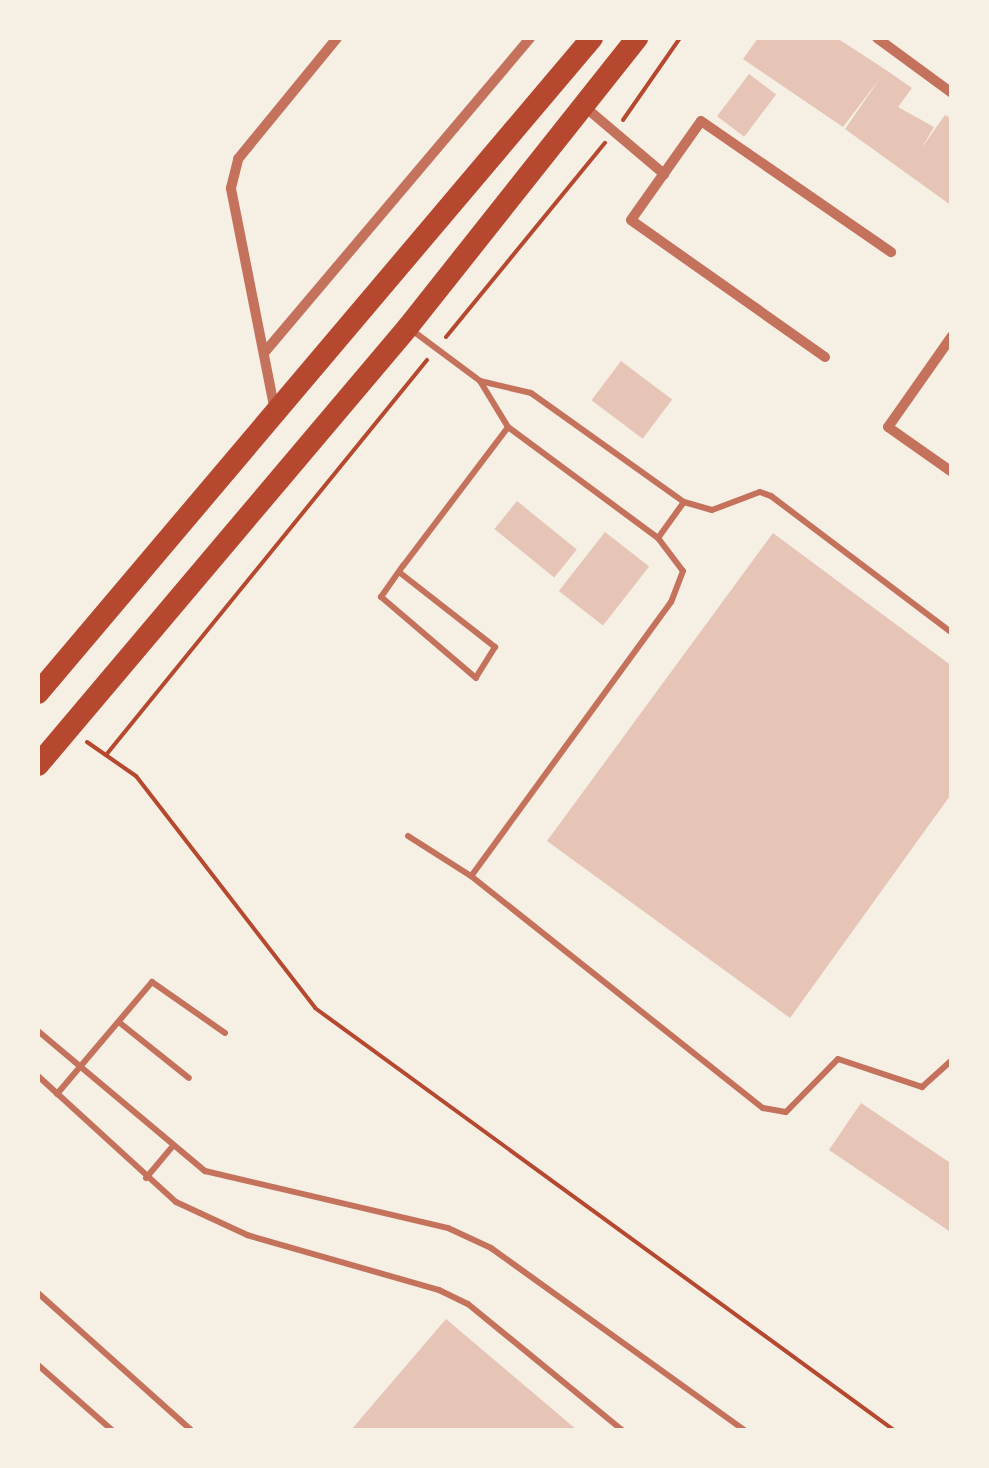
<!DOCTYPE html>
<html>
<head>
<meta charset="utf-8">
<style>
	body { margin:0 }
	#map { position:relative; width:989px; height:1468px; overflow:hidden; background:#f6efe4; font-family:Mulish,sans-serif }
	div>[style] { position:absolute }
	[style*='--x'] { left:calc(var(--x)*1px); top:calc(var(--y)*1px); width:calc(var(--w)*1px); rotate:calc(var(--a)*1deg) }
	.building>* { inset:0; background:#e6c5b7; transform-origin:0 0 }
	.path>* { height:4px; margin:-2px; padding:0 2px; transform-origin:2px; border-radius:2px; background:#b5482f }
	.service>* { height:6px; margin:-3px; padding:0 3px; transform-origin:3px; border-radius:3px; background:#c5725c }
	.minor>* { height:10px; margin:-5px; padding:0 5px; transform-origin:5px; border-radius:5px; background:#c5725c }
	.trunk>* { height:22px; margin:-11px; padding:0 11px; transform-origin:11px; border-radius:11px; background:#b5482f }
	span { translate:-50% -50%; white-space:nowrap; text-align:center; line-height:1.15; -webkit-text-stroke:8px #f6efe4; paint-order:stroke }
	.frame { position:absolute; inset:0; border:40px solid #f6efe4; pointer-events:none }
</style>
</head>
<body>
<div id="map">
	<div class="building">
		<div style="clip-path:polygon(758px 38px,837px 38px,886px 70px,912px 88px,898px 107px,934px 127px,921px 149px,945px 115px,952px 119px,952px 206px,845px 129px,881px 77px,843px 127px,743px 59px)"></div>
		<div style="left:749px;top:74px;width:34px;height:53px;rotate:37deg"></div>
		<div style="left:621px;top:361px;width:64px;height:49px;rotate:37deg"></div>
		<div style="left:517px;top:501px;width:77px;height:36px;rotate:39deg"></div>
		<div style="left:605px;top:532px;width:56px;height:75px;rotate:38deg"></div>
		<div style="clip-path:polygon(773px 533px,952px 666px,952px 793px,790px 1018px,547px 841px)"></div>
		<div style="clip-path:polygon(861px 1103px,952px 1164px,952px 1233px,829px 1150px)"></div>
		<div style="clip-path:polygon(446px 1319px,577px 1430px,351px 1430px)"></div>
	</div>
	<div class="path">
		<div style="--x:623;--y:120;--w:100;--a:-55.2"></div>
		<div style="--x:446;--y:337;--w:251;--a:-50.7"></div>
		<div style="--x:87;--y:742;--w:60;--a:34.8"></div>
		<div style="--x:136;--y:776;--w:293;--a:52.3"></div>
		<div style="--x:315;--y:1008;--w:716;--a:36.09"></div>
		<div style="--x:106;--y:755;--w:509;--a:-50.9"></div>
	</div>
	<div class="service">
		<div style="--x:413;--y:331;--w:84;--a:36.7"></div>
		<div style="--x:480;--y:381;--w:54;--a:58.7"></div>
		<div style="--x:508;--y:427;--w:187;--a:36.5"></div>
		<div style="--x:658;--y:538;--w:41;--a:52.9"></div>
		<div style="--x:683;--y:571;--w:33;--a:111"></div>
		<div style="--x:671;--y:602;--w:339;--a:126.1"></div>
		<div style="--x:480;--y:381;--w:52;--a:13.2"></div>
		<div style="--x:531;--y:393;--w:188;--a:35.5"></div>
		<div style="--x:684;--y:502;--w:29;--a:16"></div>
		<div style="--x:712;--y:510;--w:51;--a:-20.6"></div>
		<div style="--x:760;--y:492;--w:12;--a:20"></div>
		<div style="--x:771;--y:496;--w:227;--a:37.1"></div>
		<div style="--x:658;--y:538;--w:44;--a:-54.2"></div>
		<div style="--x:399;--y:572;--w:122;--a:38"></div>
		<div style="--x:495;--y:647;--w:36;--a:122"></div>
		<div style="--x:476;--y:678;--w:125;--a:-139.5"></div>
		<div style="--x:381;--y:597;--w:38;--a:-55"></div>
		<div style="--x:403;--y:566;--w:174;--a:-52.9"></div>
		<div style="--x:408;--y:836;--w:75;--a:32.4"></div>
		<div style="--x:471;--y:876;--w:373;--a:38.5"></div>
		<div style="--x:763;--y:1108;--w:23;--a:10"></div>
		<div style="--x:786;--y:1112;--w:74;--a:-45.5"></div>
		<div style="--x:838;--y:1059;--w:89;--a:18.4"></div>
		<div style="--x:922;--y:1087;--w:40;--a:-42"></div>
		<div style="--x:120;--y:1023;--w:88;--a:38.6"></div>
		<div style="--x:38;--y:1031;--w:218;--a:40"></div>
		<div style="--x:205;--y:1171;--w:250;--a:13.2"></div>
		<div style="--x:448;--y:1228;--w:47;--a:24.9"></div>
		<div style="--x:491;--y:1248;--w:312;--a:35.7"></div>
		<div style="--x:38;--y:1076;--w:187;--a:42.4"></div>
		<div style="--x:176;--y:1202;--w:78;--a:24.9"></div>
		<div style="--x:247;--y:1235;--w:200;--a:16"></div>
		<div style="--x:439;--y:1290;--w:32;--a:26"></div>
		<div style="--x:468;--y:1304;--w:199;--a:39.3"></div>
		<div style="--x:57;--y:1094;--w:147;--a:-49.7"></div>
		<div style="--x:152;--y:982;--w:89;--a:34.9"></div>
		<div style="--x:146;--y:1178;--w:39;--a:-50"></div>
		<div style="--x:38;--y:1293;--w:205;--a:41.8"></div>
		<div style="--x:38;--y:1365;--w:98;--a:41.3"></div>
	</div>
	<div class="minor">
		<div style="--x:877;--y:38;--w:93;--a:36.3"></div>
		<div style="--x:585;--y:107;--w:104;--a:40.3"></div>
		<div style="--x:952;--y:336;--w:111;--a:125.1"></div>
		<div style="--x:888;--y:427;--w:78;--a:35.1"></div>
		<div style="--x:264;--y:353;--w:412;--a:-49.8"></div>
		<div style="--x:825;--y:357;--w:237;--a:-144.8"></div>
		<div style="--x:631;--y:220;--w:121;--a:-54.7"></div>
		<div style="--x:701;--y:121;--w:231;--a:34.6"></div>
		<div style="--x:275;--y:411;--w:227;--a:-101.2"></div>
		<div style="--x:231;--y:188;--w:30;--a:-76"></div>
		<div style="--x:238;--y:159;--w:156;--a:-50.7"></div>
	</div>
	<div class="trunk">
		<div style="--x:38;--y:693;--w:858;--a:-49.78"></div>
		<div style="--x:38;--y:765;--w:573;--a:-49.81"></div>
		<div style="--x:408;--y:327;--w:369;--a:-51.6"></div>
	</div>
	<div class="frame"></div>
</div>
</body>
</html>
